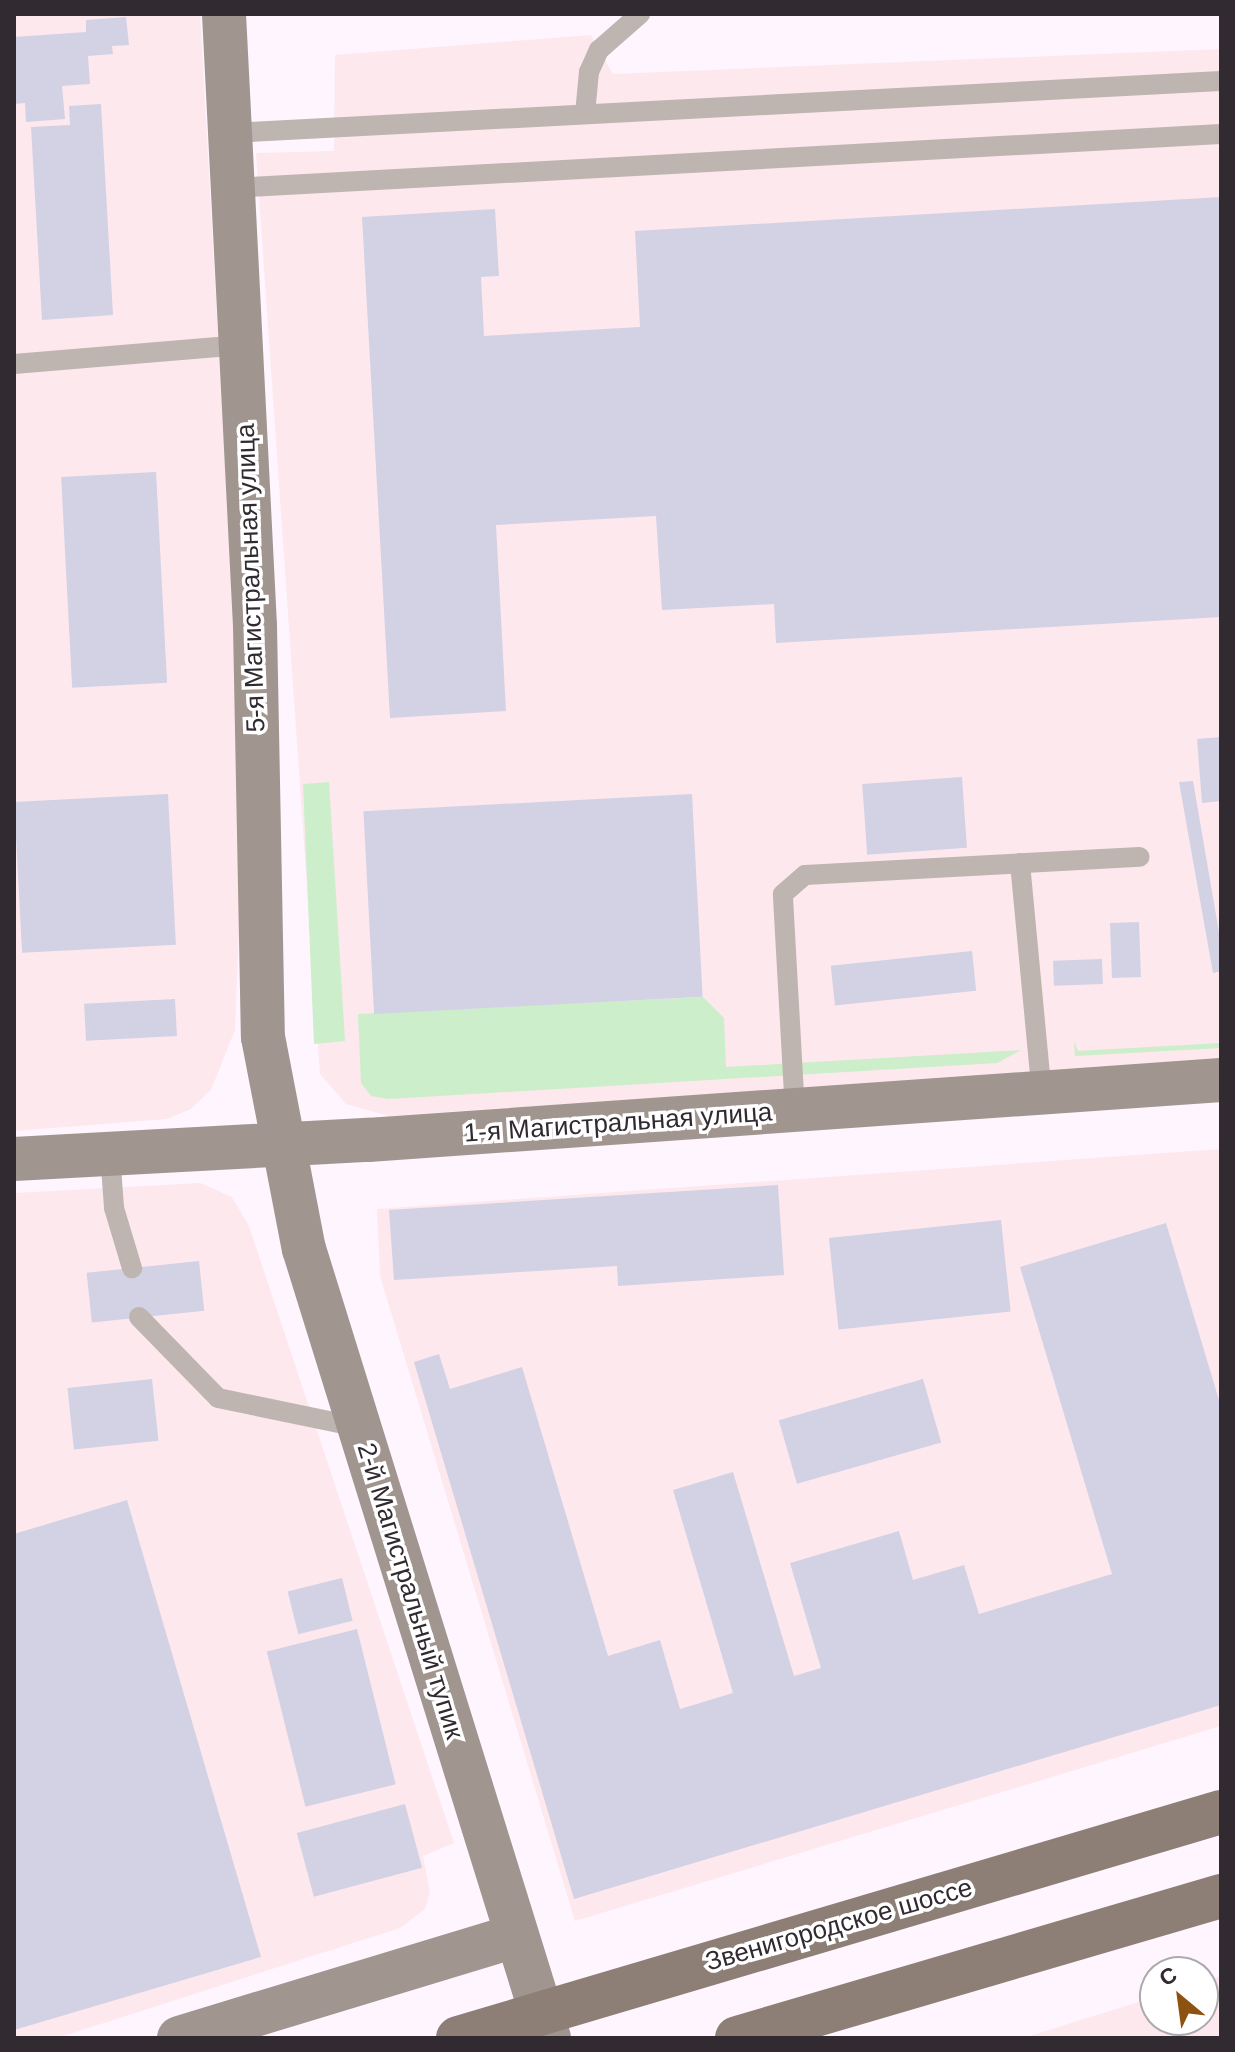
<!DOCTYPE html>
<html>
<head>
<meta charset="utf-8">
<style>
	body { margin:0 }
	#map { position:relative; width:1235px; height:2052px; overflow:hidden; background:#fef5fe; font-family:Helvetica,sans-serif }
	div>[style] { position:absolute }
	[style*='--x'] { left:calc(var(--x)*1px); top:calc(var(--y)*1px); width:calc(var(--w)*1px); rotate:calc(var(--a)*1deg) }
	.industrial>* { inset:0; background:#fde8ee }
	.green>* { inset:0; background:#cceeca }
	.building>* { inset:0; background:#d3d1e4; transform-origin:0 0 }
	.lane>* { height:20px; margin:-10px; padding:0 10px; transform-origin:10px; border-radius:10px; background:#beb5b1 }
	.secondary>* { height:44px; margin:-22px; padding:0 22px; transform-origin:22px; border-radius:22px; background:#a1958f }
	.primary>* { height:44px; margin:-22px; padding:0 22px; transform-origin:22px; border-radius:22px; background:#8d7e76 }
	.primary-bridge>* { height:44px; margin:-22px; padding:0 22px; transform-origin:22px; border-radius:22px; background:#8d7e76 }
	span { translate:-50% -50%; white-space:nowrap; text-align:center; line-height:1.15; -webkit-text-stroke:7px #fff; paint-order:stroke }
	.street-label { font-size:26px; color:#312b31 }
	.frame { position:absolute; inset:0; border:16px solid #312b31; pointer-events:none }
	.north { position:absolute; left:1139px; top:1956px; width:80px; height:80px; box-sizing:border-box; background:#fff; border:2px solid #adaaad; border-radius:50%; rotate:331deg; font-size:22px; font-weight:700; line-height:32px; text-align:center; color:#312b31 }
	.north::after { content:''; display:block; margin:auto; width:28px; height:36px; background:#8d5210; clip-path:polygon(50% 0,100% 100%,50% 72%,0 100%) }
</style>
</head>
<body>
<div id="map">
	<div class="industrial">
		<div style="clip-path:polygon(14px 14px,200px 14px,244px 795px,235px 1030px,211px 1090px,191px 1109px,167px 1119px,14px 1131px)"></div>
		<div style="clip-path:polygon(591px 35px,613px 74px,1221px 49px,1221px 1060px,389px 1116px,346px 1104px,320px 1074px,256px 153px,334px 151px,335px 55px)"></div>
		<div style="clip-path:polygon(1221px 1149px,1221px 1726px,575px 1921px,380px 1276px,377px 1209px)"></div>
		<div style="clip-path:polygon(200px 1183px,232px 1197px,249px 1226px,454px 1843px,423px 1856px,430px 1892px,425px 1909px,400px 1928px,57px 2038px,14px 2038px,14px 1193px)"></div>
		<div style="clip-path:polygon(1221px 1976px,1221px 2038px,1023px 2038px,1155px 1997px,1155px 2020px,1203px 2020px,1203px 1982px)"></div>
	</div>
	<div class="green">
		<div style="clip-path:polygon(329px 782px,345px 1041px,314px 1044px,303px 784px)"></div>
		<div style="clip-path:polygon(703px 997px,724px 1018px,726px 1067px,1021px 1050px,997px 1063px,388px 1099px,371px 1096px,361px 1083px,358px 1014px)"></div>
		<div style="clip-path:polygon(1074px 1041px,1078px 1051px,1221px 1043px,1221px 1048px,1075px 1056px)"></div>
	</div>
	<div class="building">
		<div style="clip-path:polygon(126px 17px,129px 45px,112px 46px,113px 54px,88px 56px,90px 84px,62px 86px,65px 119px,26px 122px,25px 103px,14px 104px,14px 37px,86px 32px,86px 20px)"></div>
		<div style="clip-path:polygon(101px 104px,113px 315px,42px 320px,31px 127px,70px 125px,69px 106px)"></div>
		<div style="clip-path:polygon(1221px 197px,1221px 617px,776px 643px,774px 604px,662px 610px,656px 516px,496px 525px,506px 711px,390px 718px,362px 217px,495px 209px,499px 276px,481px 277px,484px 336px,640px 327px,635px 231px)"></div>
		<div style="left:156px;top:472px;width:211px;height:95px;rotate:87deg"></div>
		<div style="clip-path:polygon(1221px 737px,1221px 801px,1202px 803px,1197px 739px)"></div>
		<div style="left:962px;top:777px;width:71px;height:100px;rotate:86deg"></div>
		<div style="clip-path:polygon(1193px 781px,1221px 944px,1221px 971px,1213px 973px,1179px 782px)"></div>
		<div style="left:168px;top:794px;width:151px;height:154px;rotate:87deg"></div>
		<div style="left:692px;top:794px;width:203px;height:329px;rotate:87deg"></div>
		<div style="left:1139px;top:922px;width:55px;height:29px;rotate:88deg"></div>
		<div style="left:972px;top:951px;width:40px;height:142px;rotate:84deg"></div>
		<div style="left:1102px;top:959px;width:25px;height:49px;rotate:88deg"></div>
		<div style="left:175px;top:999px;width:37px;height:91px;rotate:87deg"></div>
		<div style="clip-path:polygon(778px 1185px,784px 1275px,618px 1286px,617px 1266px,394px 1280px,389px 1210px)"></div>
		<div style="left:1001px;top:1220px;width:92px;height:173px;rotate:84deg"></div>
		<div style="clip-path:polygon(1166px 1223px,1221px 1407px,1221px 1705px,574px 1899px,414px 1362px,439px 1354px,450px 1389px,522px 1367px,608px 1656px,660px 1640px,680px 1709px,733px 1693px,673px 1490px,733px 1472px,794px 1676px,821px 1668px,790px 1563px,899px 1531px,913px 1580px,964px 1565px,979px 1614px,1112px 1574px,1020px 1267px)"></div>
		<div style="left:199px;top:1261px;width:50px;height:113px;rotate:84deg"></div>
		<div style="left:152px;top:1379px;width:62px;height:85px;rotate:84deg"></div>
		<div style="left:923px;top:1379px;width:66px;height:150px;rotate:74deg"></div>
		<div style="clip-path:polygon(127px 1500px,261px 1957px,14px 2030px,14px 1534px)"></div>
		<div style="left:342px;top:1578px;width:44px;height:56px;rotate:76deg"></div>
		<div style="left:357px;top:1629px;width:160px;height:93px;rotate:76deg"></div>
		<div style="left:405px;top:1804px;width:66px;height:112px;rotate:75deg"></div>
	</div>
	<div class="lane">
		<div style="--x:585;--y:114;--w:42;--a:-84.6"></div>
		<div style="--x:589;--y:72;--w:24;--a:-66"></div>
		<div style="--x:599;--y:50;--w:55;--a:-41.3"></div>
		<div style="--x:230;--y:133;--w:992;--a:-3"></div>
		<div style="--x:233;--y:188;--w:989;--a:-3.13"></div>
		<div style="--x:14;--y:364;--w:228;--a:-4.8"></div>
		<div style="--x:1020;--y:863;--w:233;--a:84.6"></div>
		<div style="--x:795;--y:1112;--w:218;--a:-93.2"></div>
		<div style="--x:783;--y:894;--w:29;--a:-41"></div>
		<div style="--x:805;--y:875;--w:335;--a:-3.1"></div>
		<div style="--x:110;--y:1153;--w:55;--a:85.8"></div>
		<div style="--x:114;--y:1208;--w:63;--a:73.3"></div>
		<div style="--x:139;--y:1317;--w:113;--a:45.7"></div>
		<div style="--x:218;--y:1398;--w:143;--a:11.7"></div>
	</div>
	<div class="secondary">
		<div style="--x:224;--y:14;--w:613;--a:87.1"></div>
		<div style="--x:255;--y:626;--w:411;--a:88.9"></div>
		<div style="--x:263;--y:1037;--w:216;--a:79.1"></div>
		<div style="--x:304;--y:1249;--w:826;--a:72.75"></div>
		<div style="--x:14;--y:1159;--w:355;--a:-3.1"></div>
		<div style="--x:368;--y:1140;--w:855;--a:-4.02"></div>
		<div style="--x:179;--y:2038;--w:351;--a:-16.9"></div>
	</div>
	<div class="primary">
		<div style="--x:737;--y:2038;--w:504;--a:-16.35"></div>
	</div>
	<div class="primary-bridge">
		<div style="--x:458;--y:2038;--w:796;--a:-16.5"></div>
	</div>
	<div class="street-label">
		<span style="left:251px;top:578px;rotate:-92deg">5-я Магистральная улица</span>
		<span style="left:618px;top:1123px;rotate:-4deg">1-я Магистральная улица</span>
		<span style="left:410px;top:1591px;rotate:73deg">2-й Магистральный тупик</span>
		<span style="left:839px;top:1925px;rotate:-16deg">Звенигородское шоссе</span>
	</div>
	<div class="frame"></div>
	<div class="north">С</div>
</div>
</body>
</html>
